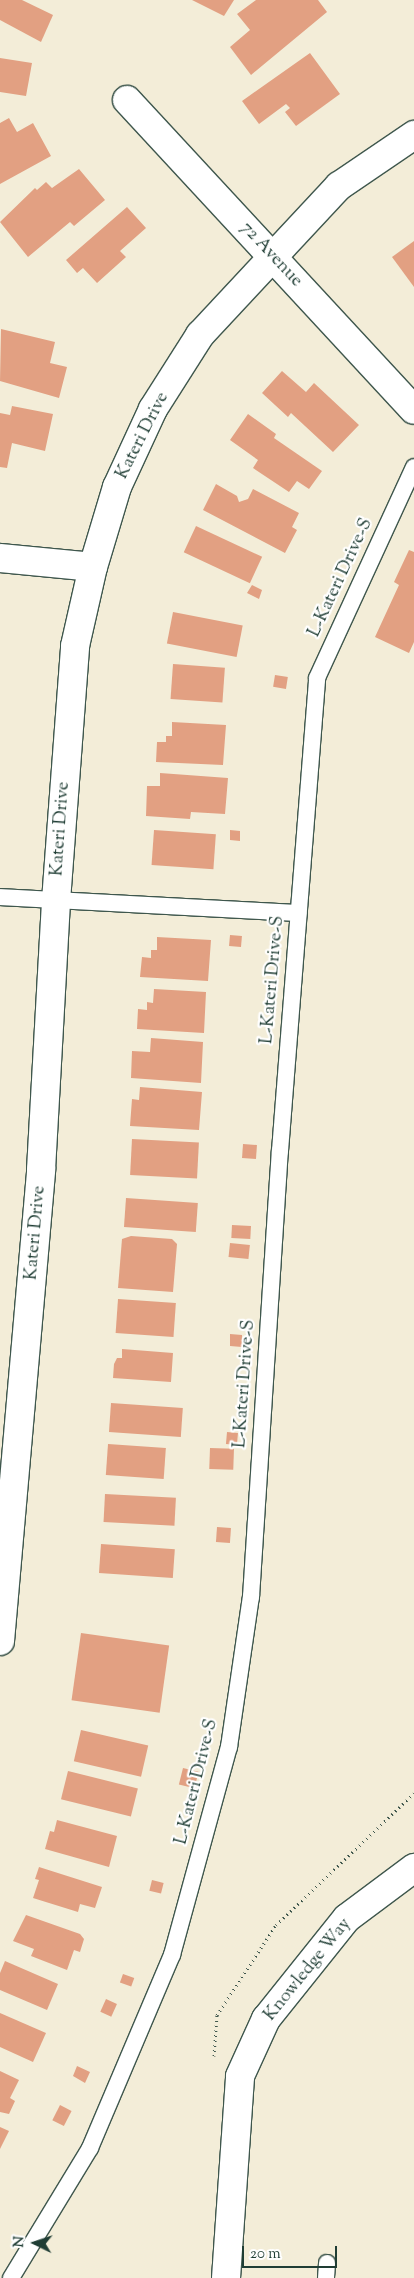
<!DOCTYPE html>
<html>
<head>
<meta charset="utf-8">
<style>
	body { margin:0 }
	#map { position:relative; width:414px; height:2278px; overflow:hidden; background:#f3edd8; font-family:"Sorts Mill Goudy",serif }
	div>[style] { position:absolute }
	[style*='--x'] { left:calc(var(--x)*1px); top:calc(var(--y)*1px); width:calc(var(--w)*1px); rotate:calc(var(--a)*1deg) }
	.building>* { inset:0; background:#e2a082; transform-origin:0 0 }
	.path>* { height:3px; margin-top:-1.5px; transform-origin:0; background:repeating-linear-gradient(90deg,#3f574d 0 1px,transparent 0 5px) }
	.roads { filter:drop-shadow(1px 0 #3f574d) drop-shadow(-1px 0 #3f574d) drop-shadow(0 1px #3f574d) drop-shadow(0 -1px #3f574d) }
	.service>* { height:16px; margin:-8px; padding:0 8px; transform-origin:8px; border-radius:8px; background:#fff }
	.minor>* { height:28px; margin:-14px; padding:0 14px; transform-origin:14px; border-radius:14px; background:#fff }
	.tertiary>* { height:28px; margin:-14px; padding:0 14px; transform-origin:14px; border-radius:14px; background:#fff }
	span { translate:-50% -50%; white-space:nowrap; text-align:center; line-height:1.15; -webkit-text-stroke:4.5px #fff; paint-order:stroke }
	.street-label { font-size:18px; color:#1f3d34 }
	.north { position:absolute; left:10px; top:2218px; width:50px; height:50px; -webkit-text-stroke:4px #fff; paint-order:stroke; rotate:274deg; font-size:14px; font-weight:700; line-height:20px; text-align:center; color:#1f3d34 }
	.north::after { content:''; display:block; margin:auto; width:18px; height:22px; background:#1f3d34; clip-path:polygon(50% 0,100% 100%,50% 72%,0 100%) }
	.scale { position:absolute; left:242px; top:2246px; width:95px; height:22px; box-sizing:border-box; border:2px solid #1f3d34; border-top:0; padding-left:6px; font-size:15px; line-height:18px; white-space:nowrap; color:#1f3d34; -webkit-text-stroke:4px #fff; paint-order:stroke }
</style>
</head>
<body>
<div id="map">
	<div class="building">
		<div style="clip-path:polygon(0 0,22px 0,53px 15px,41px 42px,0 20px)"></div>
		<div style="clip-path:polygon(192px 0,234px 0,224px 16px)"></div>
		<div style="clip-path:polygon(256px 0,318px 0,327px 12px,251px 75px,230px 47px,250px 30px,237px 14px)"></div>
		<div style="clip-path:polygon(310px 53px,340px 94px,296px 126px,285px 112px,290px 108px,286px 104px,259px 124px,242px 101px)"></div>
		<div style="clip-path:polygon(0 58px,32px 63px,26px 96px,0 92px)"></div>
		<div style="clip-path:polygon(9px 118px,17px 132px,33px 123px,51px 156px,0 184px,0 123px)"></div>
		<div style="clip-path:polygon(79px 169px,105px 200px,74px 226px,70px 222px,28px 257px,0 222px,35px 188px,37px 190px,46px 182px,52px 188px)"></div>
		<div style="clip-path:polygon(127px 207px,146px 228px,120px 251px,126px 257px,97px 283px,83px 268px,77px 273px,66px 260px)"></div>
		<div style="clip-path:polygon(414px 241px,414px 287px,392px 257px)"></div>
		<div style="clip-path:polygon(1px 329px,55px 342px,50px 363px,67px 367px,59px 398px,0 381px)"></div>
		<div style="clip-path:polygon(282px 371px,306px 392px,314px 383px,359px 425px,333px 452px,291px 413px,288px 417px,262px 393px)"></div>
		<div style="clip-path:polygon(12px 406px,53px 414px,45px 451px,12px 443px,7px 468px,0 467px,0 413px,10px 415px)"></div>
		<div style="clip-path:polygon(248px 414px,276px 434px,274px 438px,322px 471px,309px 489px,297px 481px,289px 492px,253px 468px,258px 460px,230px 440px)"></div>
		<div style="clip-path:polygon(216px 484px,237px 496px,239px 502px,248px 499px,253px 489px,299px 513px,292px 527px,297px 530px,285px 553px,203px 510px)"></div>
		<div style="left:196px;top:526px;width:73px;height:29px;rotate:25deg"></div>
		<div style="clip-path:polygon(409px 550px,414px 552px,414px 642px,409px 653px,375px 637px,399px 585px,394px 582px)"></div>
		<div style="clip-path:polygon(252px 585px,262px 590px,259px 599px,247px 593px)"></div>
		<div style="left:173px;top:612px;width:71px;height:32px;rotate:11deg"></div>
		<div style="left:173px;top:664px;width:52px;height:35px;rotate:4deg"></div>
		<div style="left:275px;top:675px;width:13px;height:12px;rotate:9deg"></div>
		<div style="clip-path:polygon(172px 722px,226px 725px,223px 765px,156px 762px,157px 742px,166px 742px,166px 736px,172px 736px)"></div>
		<div style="clip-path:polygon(160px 773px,228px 778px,225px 814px,191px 812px,190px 819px,146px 816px,147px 786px,160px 786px)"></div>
		<div style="left:154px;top:830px;width:62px;height:35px;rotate:4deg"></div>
		<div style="clip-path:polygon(230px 830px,240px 831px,240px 841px,230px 840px)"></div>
		<div style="left:230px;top:935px;width:12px;height:11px;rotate:5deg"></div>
		<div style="clip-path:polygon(157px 937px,211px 940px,208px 981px,140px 977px,142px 957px,151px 958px,151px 950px,157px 950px)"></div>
		<div style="clip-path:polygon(154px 989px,206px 992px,204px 1033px,137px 1029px,138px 1009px,147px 1010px,147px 1002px,153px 1003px)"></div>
		<div style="clip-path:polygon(151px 1038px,203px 1042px,201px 1083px,131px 1078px,132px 1051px,150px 1052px)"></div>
		<div style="clip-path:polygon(140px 1087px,202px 1092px,199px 1130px,130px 1126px,132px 1099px,139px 1100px)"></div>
		<div style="left:132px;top:1139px;width:67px;height:36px;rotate:3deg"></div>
		<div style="left:243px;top:1144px;width:14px;height:14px;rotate:4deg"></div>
		<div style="left:126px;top:1198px;width:72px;height:29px;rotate:4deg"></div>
		<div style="left:232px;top:1225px;width:19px;height:13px;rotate:3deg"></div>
		<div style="clip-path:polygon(131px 1236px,172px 1239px,177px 1244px,173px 1292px,118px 1288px,122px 1239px)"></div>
		<div style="left:230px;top:1243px;width:20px;height:14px;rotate:6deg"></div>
		<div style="left:118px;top:1299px;width:58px;height:34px;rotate:4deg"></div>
		<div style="clip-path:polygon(230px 1334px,242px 1335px,242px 1347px,230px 1346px)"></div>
		<div style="clip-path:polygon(122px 1349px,173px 1353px,171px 1382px,113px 1378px,114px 1364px,117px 1358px,122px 1358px)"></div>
		<div style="left:111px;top:1403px;width:72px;height:29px;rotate:4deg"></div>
		<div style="left:227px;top:1432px;width:11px;height:12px;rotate:5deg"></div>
		<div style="left:108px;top:1444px;width:58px;height:31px;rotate:4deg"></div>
		<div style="left:210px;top:1448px;width:24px;height:21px;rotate:2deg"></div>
		<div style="left:105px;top:1494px;width:71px;height:28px;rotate:3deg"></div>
		<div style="left:217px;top:1527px;width:14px;height:15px;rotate:4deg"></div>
		<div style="left:101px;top:1544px;width:74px;height:29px;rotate:4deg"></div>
		<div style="left:81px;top:1633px;width:89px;height:68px;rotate:8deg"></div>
		<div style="left:81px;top:1730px;width:69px;height:32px;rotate:13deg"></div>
		<div style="left:183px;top:1768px;width:16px;height:17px;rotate:14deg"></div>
		<div style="left:68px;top:1771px;width:72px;height:29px;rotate:14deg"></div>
		<div style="clip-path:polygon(57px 1820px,117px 1836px,109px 1867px,45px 1849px,50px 1831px,54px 1832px)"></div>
		<div style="clip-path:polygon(39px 1867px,102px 1887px,95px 1908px,80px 1904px,78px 1912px,33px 1898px,39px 1880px,35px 1879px)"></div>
		<div style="left:152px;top:1880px;width:12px;height:11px;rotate:14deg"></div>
		<div style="clip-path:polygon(26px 1915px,80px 1934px,84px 1939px,80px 1952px,74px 1950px,67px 1970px,31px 1956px,34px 1949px,13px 1941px)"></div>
		<div style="clip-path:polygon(5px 1961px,58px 1984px,47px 2010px,0 1990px,0 1973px)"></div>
		<div style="left:123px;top:1974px;width:12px;height:9px;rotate:20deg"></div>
		<div style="left:106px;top:1999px;width:12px;height:14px;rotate:24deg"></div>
		<div style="clip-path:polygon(0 2013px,46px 2033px,33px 2062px,0 2047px)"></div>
		<div style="clip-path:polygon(77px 2066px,90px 2072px,85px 2083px,73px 2076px)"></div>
		<div style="clip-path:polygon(0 2071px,19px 2080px,10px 2098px,15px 2101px,9px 2114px,0 2112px)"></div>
		<div style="left:60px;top:2105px;width:13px;height:17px;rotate:27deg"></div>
		<div style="clip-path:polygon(0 2127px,9px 2131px,0 2149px)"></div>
	</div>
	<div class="path">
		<div style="--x:214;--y:2056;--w:41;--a:-85.8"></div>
		<div style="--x:217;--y:2015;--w:108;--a:-56.8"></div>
		<div style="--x:276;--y:1925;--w:191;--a:-43.7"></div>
	</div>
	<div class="roads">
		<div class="service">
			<div style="--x:0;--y:897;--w:299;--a:3.1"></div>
			<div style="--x:11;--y:2278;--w:152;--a:-58.7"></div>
			<div style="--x:90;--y:2148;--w:210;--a:-67"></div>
			<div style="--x:172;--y:1955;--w:216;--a:-74.7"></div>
			<div style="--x:229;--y:1747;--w:152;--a:-81.7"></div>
			<div style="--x:251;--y:1597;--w:447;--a:-86.3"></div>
			<div style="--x:280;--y:1151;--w:474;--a:-85.5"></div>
			<div style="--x:317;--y:678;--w:232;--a:-65.3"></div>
			<div style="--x:326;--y:2278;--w:15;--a:-86"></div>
		</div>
		<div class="minor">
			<div style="--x:127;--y:100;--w:422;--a:47.2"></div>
			<div style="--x:226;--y:2278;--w:202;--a:-86"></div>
			<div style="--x:240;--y:2076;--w:63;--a:-65.5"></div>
			<div style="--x:266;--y:2019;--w:129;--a:-51.3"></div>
			<div style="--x:347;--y:1918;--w:84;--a:-36.7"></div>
		</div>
		<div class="tertiary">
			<div style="--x:0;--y:558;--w:93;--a:5.5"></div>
			<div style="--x:0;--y:1641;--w:473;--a:-85"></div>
			<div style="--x:41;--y:1170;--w:269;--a:-86.8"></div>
			<div style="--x:56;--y:901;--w:256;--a:-85.7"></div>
			<div style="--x:75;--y:646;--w:81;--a:-77.2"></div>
			<div style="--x:93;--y:567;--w:84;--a:-73.3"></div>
			<div style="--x:117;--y:487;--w:86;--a:-65.2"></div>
			<div style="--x:153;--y:409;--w:88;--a:-57.6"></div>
			<div style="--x:200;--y:335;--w:204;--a:-47"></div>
			<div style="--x:339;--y:186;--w:91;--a:-34.2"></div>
		</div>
	</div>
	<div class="street-label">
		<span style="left:271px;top:255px;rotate:47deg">72 Avenue</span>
		<span style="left:143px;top:436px;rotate:-63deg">Kateri Drive</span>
		<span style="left:341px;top:578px;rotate:-65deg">L-Kateri Drive-S</span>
		<span style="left:61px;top:829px;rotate:-86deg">Kateri Drive</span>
		<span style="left:273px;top:980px;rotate:-85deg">L-Kateri Drive-S</span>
		<span style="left:36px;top:1233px;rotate:-85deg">Kateri Drive</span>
		<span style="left:245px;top:1384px;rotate:-86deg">L-Kateri Drive-S</span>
		<span style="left:197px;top:1782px;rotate:-76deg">L-Kateri Drive-S</span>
		<span style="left:308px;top:1970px;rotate:-51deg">Knowledge Way</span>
	</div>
	<div class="north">N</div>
	<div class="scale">20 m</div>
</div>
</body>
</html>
